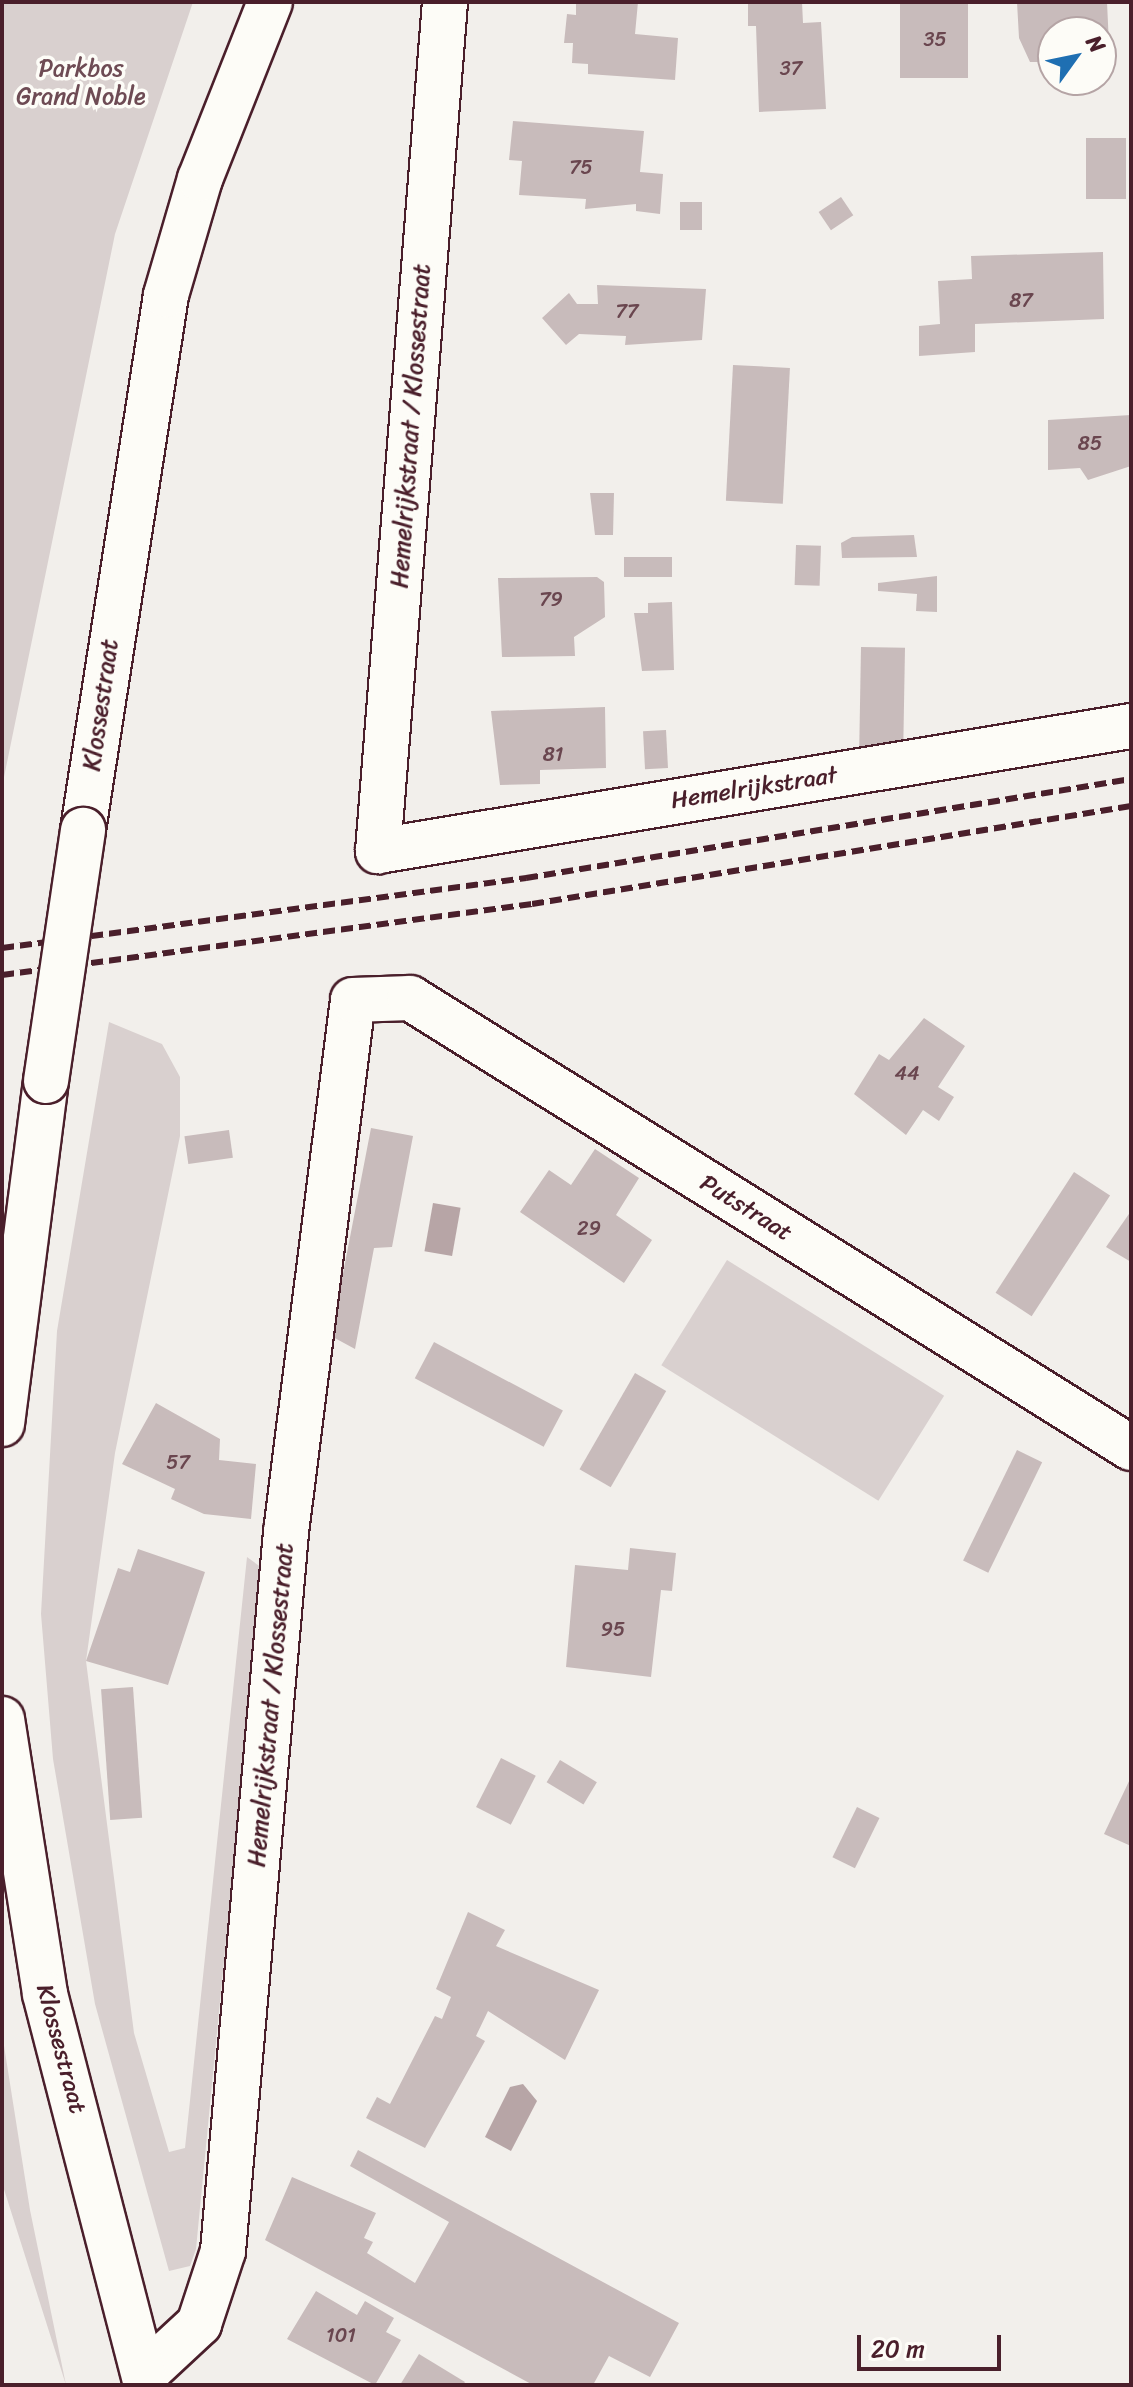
<!DOCTYPE html>
<html>
<head>
<meta charset="utf-8">
<style>
	body { margin:0 }
	#map { position:relative; width:1133px; height:2387px; overflow:hidden; background:#f2efeb; font-family:Sriracha,sans-serif }
	div>[style] { position:absolute }
	[style*='--x'] { left:calc(var(--x)*1px); top:calc(var(--y)*1px); width:calc(var(--w)*1px); rotate:calc(var(--a)*1deg) }
	.green>* { inset:0; background:#d9d0cf; transform-origin:0 0 }
	.water>* { inset:0; background:#b7a5a6; transform-origin:0 0 }
	.building>* { inset:0; background:#c8bbbb; transform-origin:0 0 }
	.roads { filter:drop-shadow(2px 0 #4a1f2b) drop-shadow(-2px 0 #4a1f2b) drop-shadow(0 2px #4a1f2b) drop-shadow(0 -2px #4a1f2b) }
	.street>* { height:44px; margin:-22px; padding:0 22px; transform-origin:22px; border-radius:22px; background:#fdfcf7 }
	.secondary>* { height:44px; margin:-22px; padding:0 22px; transform-origin:22px; border-radius:22px; background:#fdfcf7 }
	.rail>* { height:6px; margin-top:-3px; transform-origin:0; background:repeating-linear-gradient(90deg,#4a1f2b 0 12px,transparent 0 18px) }
	.bridges { filter:drop-shadow(2px 0 #4a1f2b) drop-shadow(-2px 0 #4a1f2b) drop-shadow(0 2px #4a1f2b) drop-shadow(0 -2px #4a1f2b) }
	.secondary-bridge>* { height:44px; margin:-22px; padding:0 22px; transform-origin:22px; border-radius:22px; background:#fdfcf7 }
	span { translate:-50% -50%; white-space:nowrap; text-align:center; line-height:1.15; -webkit-text-stroke:7px #fdfcf7; paint-order:stroke }
	.number-label { font-size:20px; color:#6a464f }
	.number-label span { -webkit-text-stroke-width:0 }
	.park-label { font-size:24px; color:#6e4b54 }
	.street-label { font-size:24px; color:#4a1f2b }
	.frame { position:absolute; inset:0; border:4px solid #4a1f2b; pointer-events:none }
	.north { position:absolute; left:1037px; top:16px; width:80px; height:80px; box-sizing:border-box; background:#fdfcf7; border:2px solid #b5a4a5; border-radius:50%; rotate:57deg; font-size:22px; font-weight:700; line-height:32px; text-align:center; color:#4a1f2b }
	.north::after { content:''; display:block; margin:auto; width:28px; height:36px; background:#1f6fb2; clip-path:polygon(50% 0,100% 100%,50% 72%,0 100%) }
	.scale { position:absolute; left:857px; top:2335px; width:144px; height:36px; box-sizing:border-box; border:4px solid #4a1f2b; border-top:0; padding-left:10px; font-size:24px; line-height:28px; white-space:nowrap; color:#4a1f2b; -webkit-text-stroke:6px #fdfcf7; paint-order:stroke }
</style>
</head>
<body>
<div id="map">
	<div class="green">
		<div style="clip-path:polygon(2px 2px,193px 2px,115px 234px,2px 787px)"></div>
		<div style="clip-path:polygon(109px 1022px,162px 1044px,180px 1077px,180px 1136px,115px 1453px,86px 1661px,134px 2033px,169px 2152px,185px 2148px,247px 1557px,262px 1568px,196px 2249px,190px 2266px,169px 2271px,95px 2004px,53px 1759px,41px 1614px,57px 1331px)"></div>
		<div style="left:727px;top:1260px;width:256px;height:124px;rotate:32deg"></div>
		<div style="clip-path:polygon(2px 2033px,30px 2210px,66px 2385px,2px 2183px)"></div>
	</div>
	<div class="water">
		<div style="left:433px;top:1203px;width:28px;height:49px;rotate:10deg"></div>
		<div style="clip-path:polygon(523px 2084px,537px 2101px,511px 2151px,485px 2137px,510px 2087px)"></div>
	</div>
	<div class="building">
		<div style="clip-path:polygon(576px 2px,638px 2px,635px 34px,678px 38px,675px 80px,588px 74px,588px 64px,572px 63px,573px 43px,564px 43px,567px 14px,576px 15px)"></div>
		<div style="clip-path:polygon(748px 2px,802px 2px,803px 23px,821px 22px,826px 109px,759px 112px,756px 26px,748px 26px)"></div>
		<div style="left:900px;top:2px;width:68px;height:76px"></div>
		<div style="clip-path:polygon(1017px 2px,1107px 2px,1109px 45px,1101px 45px,1101px 32px,1053px 32px,1053px 62px,1030px 62px,1019px 38px)"></div>
		<div style="clip-path:polygon(513px 121px,644px 131px,640px 172px,663px 174px,660px 214px,636px 211px,636px 204px,585px 209px,586px 199px,519px 195px,522px 161px,509px 160px)"></div>
		<div style="left:1086px;top:138px;width:40px;height:61px"></div>
		<div style="left:841px;top:197px;width:22px;height:27px;rotate:56deg"></div>
		<div style="left:680px;top:202px;width:22px;height:28px"></div>
		<div style="clip-path:polygon(1103px 252px,1104px 319px,975px 324px,975px 352px,919px 356px,919px 326px,940px 324px,938px 281px,972px 279px,971px 256px)"></div>
		<div style="clip-path:polygon(597px 285px,706px 289px,702px 340px,625px 345px,626px 336px,579px 334px,566px 345px,542px 318px,569px 293px,577px 304px,598px 304px)"></div>
		<div style="left:733px;top:365px;width:57px;height:136px;rotate:3deg"></div>
		<div style="clip-path:polygon(1131px 415px,1131px 466px,1088px 480px,1080px 468px,1048px 470px,1048px 420px)"></div>
		<div style="clip-path:polygon(590px 493px,614px 493px,613px 535px,595px 535px)"></div>
		<div style="clip-path:polygon(914px 535px,917px 557px,842px 558px,841px 543px,852px 537px)"></div>
		<div style="left:796px;top:545px;width:25px;height:40px;rotate:2deg"></div>
		<div style="left:672px;top:557px;width:20px;height:48px;rotate:90deg"></div>
		<div style="clip-path:polygon(937px 576px,937px 612px,916px 611px,917px 594px,878px 591px,878px 583px)"></div>
		<div style="clip-path:polygon(597px 577px,604px 582px,605px 617px,574px 637px,575px 656px,502px 657px,498px 578px)"></div>
		<div style="clip-path:polygon(672px 602px,674px 670px,642px 671px,634px 613px,648px 613px,648px 603px)"></div>
		<div style="left:861px;top:647px;width:44px;height:109px;rotate:1deg"></div>
		<div style="clip-path:polygon(605px 707px,606px 768px,540px 770px,540px 784px,500px 785px,491px 711px)"></div>
		<div style="left:666px;top:730px;width:38px;height:23px;rotate:87deg"></div>
		<div style="clip-path:polygon(924px 1018px,965px 1046px,938px 1087px,954px 1097px,939px 1121px,923px 1110px,906px 1135px,854px 1094px,879px 1054px,889px 1060px)"></div>
		<div style="clip-path:polygon(371px 1128px,413px 1136px,392px 1247px,374px 1248px,355px 1349px,331px 1336px)"></div>
		<div style="left:229px;top:1130px;width:28px;height:45px;rotate:82deg"></div>
		<div style="clip-path:polygon(595px 1149px,639px 1178px,616px 1215px,652px 1240px,624px 1283px,520px 1212px,549px 1170px,571px 1185px)"></div>
		<div style="left:1074px;top:1172px;width:43px;height:144px;rotate:33deg"></div>
		<div style="clip-path:polygon(1131px 1211px,1131px 1262px,1106px 1247px)"></div>
		<div style="left:434px;top:1342px;width:146px;height:41px;rotate:28deg"></div>
		<div style="left:635px;top:1373px;width:36px;height:111px;rotate:30deg"></div>
		<div style="clip-path:polygon(156px 1403px,220px 1439px,219px 1460px,256px 1464px,251px 1519px,204px 1514px,171px 1499px,175px 1489px,122px 1464px)"></div>
		<div style="left:1017px;top:1450px;width:28px;height:123px;rotate:26deg"></div>
		<div style="clip-path:polygon(630px 1548px,676px 1553px,672px 1591px,661px 1590px,651px 1677px,566px 1667px,575px 1565px,628px 1570px)"></div>
		<div style="clip-path:polygon(138px 1549px,205px 1572px,168px 1685px,86px 1661px,118px 1568px,130px 1572px)"></div>
		<div style="left:133px;top:1687px;width:131px;height:32px;rotate:86deg"></div>
		<div style="left:501px;top:1758px;width:39px;height:55px;rotate:27deg"></div>
		<div style="left:560px;top:1760px;width:43px;height:26px;rotate:31deg"></div>
		<div style="clip-path:polygon(1131px 1777px,1131px 1846px,1104px 1834px)"></div>
		<div style="left:857px;top:1807px;width:25px;height:56px;rotate:26deg"></div>
		<div style="clip-path:polygon(468px 1912px,505px 1930px,496px 1946px,599px 1990px,565px 2060px,488px 2011px,476px 2036px,485px 2041px,425px 2148px,366px 2118px,377px 2097px,390px 2104px,435px 2016px,442px 2019px,451px 1997px,436px 1989px)"></div>
		<div style="clip-path:polygon(358px 2150px,679px 2323px,650px 2377px,609px 2356px,593px 2385px,533px 2385px,265px 2240px,292px 2177px,376px 2213px,364px 2238px,373px 2242px,367px 2253px,415px 2283px,449px 2222px,350px 2166px)"></div>
		<div style="clip-path:polygon(316px 2291px,357px 2315px,365px 2301px,394px 2318px,386px 2332px,401px 2340px,375px 2385px,287px 2339px)"></div>
		<div style="clip-path:polygon(419px 2354px,465px 2382px,463px 2385px,400px 2385px)"></div>
	</div>
	<div class="roads">
		<div class="street">
			<div style="--x:445;--y:2;--w:852;--a:94.51"></div>
			<div style="--x:378;--y:851;--w:763;--a:-9.43"></div>
			<div style="--x:145;--y:2374;--w:74;--a:-42.8"></div>
			<div style="--x:199;--y:2324;--w:77;--a:-71.8"></div>
			<div style="--x:223;--y:2251;--w:722;--a:-84.99"></div>
			<div style="--x:286;--y:1532;--w:536;--a:-82.82"></div>
			<div style="--x:353;--y:1000;--w:57;--a:-2"></div>
			<div style="--x:410;--y:998;--w:850;--a:31.97"></div>
		</div>
		<div class="secondary">
			<div style="--x:83;--y:830;--w:541;--a:-81.18"></div>
			<div style="--x:166;--y:295;--w:121;--a:-73.7"></div>
			<div style="--x:200;--y:179;--w:190;--a:-68.4"></div>
			<div style="--x:2;--y:1424;--w:346;--a:-82.7"></div>
			<div style="--x:2;--y:1719;--w:278;--a:81.1"></div>
			<div style="--x:45;--y:1994;--w:404;--a:75.5"></div>
		</div>
	</div>
	<div class="rail">
		<div style="--x:2;--y:948;--w:529;--a:-7.61"></div>
		<div style="--x:526;--y:878;--w:613;--a:-9.29"></div>
		<div style="--x:2;--y:975;--w:535;--a:-7.63"></div>
		<div style="--x:532;--y:904;--w:607;--a:-9.29"></div>
	</div>
	<div class="bridges">
		<div class="secondary-bridge">
			<div style="--x:46;--y:1081;--w:254;--a:-81.6"></div>
		</div>
	</div>
	<div class="number-label">
		<span style="left:935px;top:39px">35</span>
		<span style="left:791px;top:68px">37</span>
		<span style="left:581px;top:167px">75</span>
		<span style="left:1021px;top:300px">87</span>
		<span style="left:627px;top:311px">77</span>
		<span style="left:1090px;top:443px">85</span>
		<span style="left:551px;top:599px">79</span>
		<span style="left:553px;top:754px">81</span>
		<span style="left:907px;top:1073px">44</span>
		<span style="left:589px;top:1228px">29</span>
		<span style="left:178px;top:1462px">57</span>
		<span style="left:613px;top:1629px">95</span>
		<span style="left:341px;top:2335px">101</span>
	</div>
	<div class="park-label">
		<span style="left:81px;top:83px">Parkbos<br>Grand Noble</span>
	</div>
	<div class="street-label">
		<span style="left:411px;top:426px;rotate:-86deg">Hemelrijkstraat / Klossestraat</span>
		<span style="left:101px;top:705px;rotate:-82deg">Klossestraat</span>
		<span style="left:754px;top:788px;rotate:-9deg">Hemelrijkstraat</span>
		<span style="left:746px;top:1208px;rotate:32deg">Putstraat</span>
		<span style="left:271px;top:1705px;rotate:-85deg">Hemelrijkstraat / Klossestraat</span>
		<span style="left:61px;top:2049px;rotate:75deg">Klossestraat</span>
	</div>
	<div class="frame"></div>
	<div class="north">N</div>
	<div class="scale">20 m</div>
</div>
</body>
</html>
